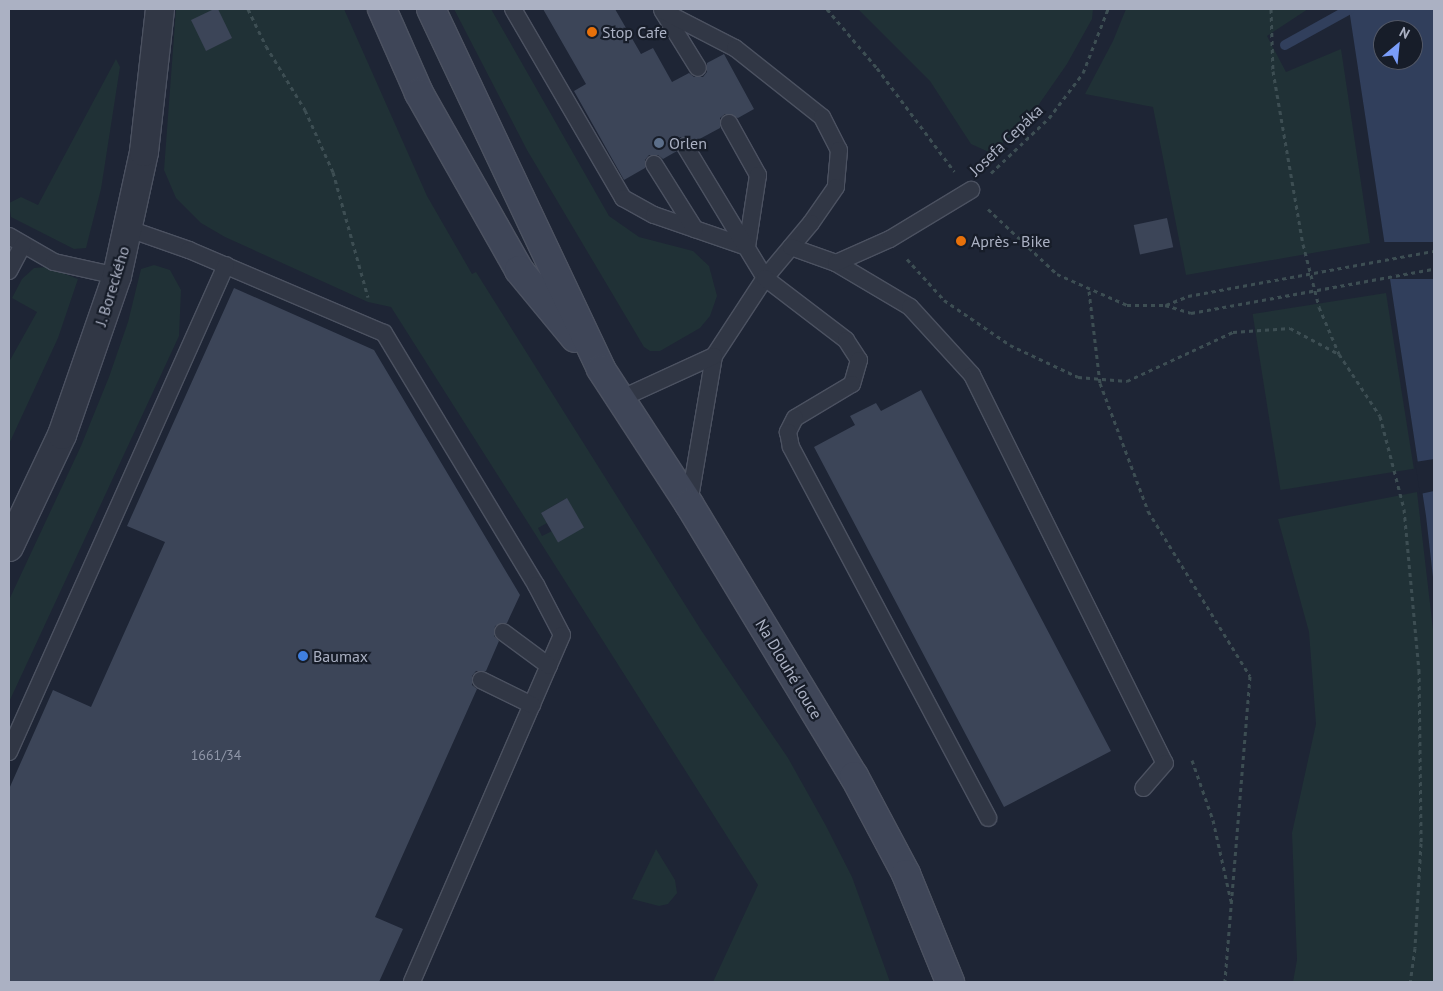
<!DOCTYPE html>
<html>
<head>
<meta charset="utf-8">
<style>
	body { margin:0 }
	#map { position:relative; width:1443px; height:991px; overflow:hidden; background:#1e2535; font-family:"PT Sans",sans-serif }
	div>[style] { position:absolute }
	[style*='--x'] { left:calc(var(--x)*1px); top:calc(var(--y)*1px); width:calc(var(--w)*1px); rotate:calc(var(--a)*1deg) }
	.green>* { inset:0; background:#203136; transform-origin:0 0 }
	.water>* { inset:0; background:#313f5c }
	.pier>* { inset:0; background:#1e2535; transform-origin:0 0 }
	.stream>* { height:10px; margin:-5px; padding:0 5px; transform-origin:5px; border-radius:5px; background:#313f5c }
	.building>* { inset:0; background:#3c4558; transform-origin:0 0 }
	.path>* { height:3px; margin-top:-1.5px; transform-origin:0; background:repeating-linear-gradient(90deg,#3d4e53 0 4px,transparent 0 8px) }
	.roads { filter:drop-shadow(1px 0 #4c5261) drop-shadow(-1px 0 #4c5261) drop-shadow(0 1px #4c5261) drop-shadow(0 -1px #4c5261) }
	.service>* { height:16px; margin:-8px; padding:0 8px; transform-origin:8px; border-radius:8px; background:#313745 }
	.minor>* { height:28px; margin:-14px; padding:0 14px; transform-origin:14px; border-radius:14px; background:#313745 }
	.secondary>* { height:28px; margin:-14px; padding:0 14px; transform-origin:14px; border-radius:14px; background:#3f4658 }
	.path-bridge>* { height:3px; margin-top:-1.5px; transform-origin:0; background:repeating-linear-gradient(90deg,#3d4e53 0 4px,transparent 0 8px) }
	.dots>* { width:14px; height:14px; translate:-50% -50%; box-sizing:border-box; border:2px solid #171d29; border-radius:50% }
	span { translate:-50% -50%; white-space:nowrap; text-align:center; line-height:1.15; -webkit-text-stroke:4.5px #171d29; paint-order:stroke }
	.number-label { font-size:14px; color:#8f96a8 }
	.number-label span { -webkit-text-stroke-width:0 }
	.poi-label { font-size:16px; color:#abb1c3 }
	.left { translate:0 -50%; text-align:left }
	.street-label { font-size:16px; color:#abb1c3 }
	.frame { position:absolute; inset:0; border:10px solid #abb1c3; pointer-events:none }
	.north { position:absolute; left:1373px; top:20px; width:50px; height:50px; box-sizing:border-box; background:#171d29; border:1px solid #525867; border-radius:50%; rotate:28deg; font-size:14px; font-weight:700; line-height:20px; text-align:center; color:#abb1c3 }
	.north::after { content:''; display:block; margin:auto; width:18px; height:22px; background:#7a9df9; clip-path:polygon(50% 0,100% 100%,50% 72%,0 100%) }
</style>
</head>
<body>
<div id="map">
	<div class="green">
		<div style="clip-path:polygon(evenodd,176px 9px,344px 9px,427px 196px,472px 274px,476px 272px,701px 630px,788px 758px,825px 824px,852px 877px,890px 982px,713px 982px,758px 885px,391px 307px,368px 302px,225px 237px,201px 223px,176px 198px,164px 170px,176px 9px,567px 498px,552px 531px,542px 536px,538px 528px,547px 523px,541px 513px,567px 498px)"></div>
		<div style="clip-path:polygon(454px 9px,491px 9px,609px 216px,639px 237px,693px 251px,709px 266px,717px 296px,710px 316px,700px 328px,660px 351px,650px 351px,644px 347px,527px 150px)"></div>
		<div style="clip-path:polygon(858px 9px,1093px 9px,1092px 19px,1067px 64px,1028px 120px,991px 153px,971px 144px,930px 81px)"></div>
		<div style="clip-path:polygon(1126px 9px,1308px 9px,1267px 36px,1286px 72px,1341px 49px,1370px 243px,1186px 275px,1153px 107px,1085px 94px,1113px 41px)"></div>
		<div style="clip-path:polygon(116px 59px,120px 67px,101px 189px,86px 248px,74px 249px,11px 217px,9px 203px,21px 197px,38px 205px)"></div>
		<div style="clip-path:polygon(154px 265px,170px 270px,181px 290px,179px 336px,9px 702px,9px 600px,81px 446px,109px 377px,128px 322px,141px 269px)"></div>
		<div style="clip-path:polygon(47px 267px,78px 279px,58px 338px,9px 444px,9px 362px,37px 312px,12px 298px,22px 279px,34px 268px)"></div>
		<div style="left:1386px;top:293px;width:178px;height:135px;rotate:81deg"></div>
		<div style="clip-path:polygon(1417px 492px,1434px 638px,1434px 982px,1293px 982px,1297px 960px,1292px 833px,1316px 724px,1309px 632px,1278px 519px)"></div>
		<div style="clip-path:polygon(656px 849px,675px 880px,677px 893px,668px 904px,659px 906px,632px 899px)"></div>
	</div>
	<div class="water">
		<div style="clip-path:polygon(evenodd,1349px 9px,1434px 9px,1434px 586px,1426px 516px,1349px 9px,1383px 30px,1413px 30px,1413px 60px,1383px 60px,1383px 30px)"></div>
	</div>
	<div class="pier">
		<div style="left:1434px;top:242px;width:37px;height:52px;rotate:90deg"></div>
		<div style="clip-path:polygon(1434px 459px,1434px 491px,1420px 494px,1415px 462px)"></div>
	</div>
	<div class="stream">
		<div style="--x:1285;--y:45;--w:74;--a:-29"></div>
	</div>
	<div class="building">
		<div style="clip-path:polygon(214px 9px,218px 9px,232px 38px,206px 51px,191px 20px)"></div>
		<div style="clip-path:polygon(543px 9px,615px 9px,641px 54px,653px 48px,672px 82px,689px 73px,694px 77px,703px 77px,707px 72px,707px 63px,724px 54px,754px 109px,738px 118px,725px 114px,720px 118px,720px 128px,694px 142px,689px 137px,680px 137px,676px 142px,677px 151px,663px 159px,658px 155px,649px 155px,645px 160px,645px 168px,624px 180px,574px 91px,586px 84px)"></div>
		<div style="left:1167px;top:218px;width:30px;height:34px;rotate:78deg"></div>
		<div style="clip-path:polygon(234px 288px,374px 350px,520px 595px,507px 623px,495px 626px,494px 636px,499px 641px,486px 671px,476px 671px,472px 676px,472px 685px,477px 689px,375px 917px,403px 929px,379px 982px,9px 982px,9px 789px,53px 690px,91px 707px,165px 542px,127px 526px)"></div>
		<div style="clip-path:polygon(921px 390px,1111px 751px,1004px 807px,814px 447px,855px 425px,850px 416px,876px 403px,881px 411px)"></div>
		<div style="left:567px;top:498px;width:34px;height:30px;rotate:60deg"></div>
	</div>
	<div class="path">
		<div style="--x:248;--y:9;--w:41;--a:64.1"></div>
		<div style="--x:266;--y:46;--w:75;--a:58.6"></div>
		<div style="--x:305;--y:110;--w:68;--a:65.7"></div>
		<div style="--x:333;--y:172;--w:130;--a:74.4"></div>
		<div style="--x:827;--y:9;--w:77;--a:49.7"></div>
		<div style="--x:877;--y:68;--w:129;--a:53.2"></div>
		<div style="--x:1271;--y:9;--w:62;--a:88.2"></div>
		<div style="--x:1273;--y:71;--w:176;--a:80.2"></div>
		<div style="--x:1303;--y:244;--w:65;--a:75.7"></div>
		<div style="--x:1319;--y:307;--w:51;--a:66.9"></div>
		<div style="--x:1339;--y:354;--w:74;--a:56.5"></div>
		<div style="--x:1380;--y:416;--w:96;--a:75.5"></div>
		<div style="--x:1404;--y:509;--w:162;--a:84.7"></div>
		<div style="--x:1419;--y:670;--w:173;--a:89.3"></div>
		<div style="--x:1421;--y:843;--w:105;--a:93.3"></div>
		<div style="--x:1415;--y:948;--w:34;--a:98"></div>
		<div style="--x:991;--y:173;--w:80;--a:-43.5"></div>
		<div style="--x:1049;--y:118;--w:56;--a:-52.9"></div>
		<div style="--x:1083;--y:73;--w:69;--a:-68.7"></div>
		<div style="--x:988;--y:209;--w:95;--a:43.3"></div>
		<div style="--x:1057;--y:274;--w:77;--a:23.9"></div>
		<div style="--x:1127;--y:305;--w:38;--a:0"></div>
		<div style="--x:1165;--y:305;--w:27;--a:17"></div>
		<div style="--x:907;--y:259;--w:55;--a:47.9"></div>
		<div style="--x:944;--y:300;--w:80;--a:34.3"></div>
		<div style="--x:1010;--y:345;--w:75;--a:25.2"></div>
		<div style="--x:1078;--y:377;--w:49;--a:4.7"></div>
		<div style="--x:1127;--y:381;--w:117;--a:-24.8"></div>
		<div style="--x:1233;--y:332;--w:57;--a:-4"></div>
		<div style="--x:1290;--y:328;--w:55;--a:28"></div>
		<div style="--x:1089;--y:291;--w:93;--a:83.2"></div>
		<div style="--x:1100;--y:383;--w:137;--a:69.4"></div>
		<div style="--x:1148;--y:511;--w:194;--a:58.3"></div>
		<div style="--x:1250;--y:676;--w:307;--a:94.7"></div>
		<div style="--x:1166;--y:305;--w:24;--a:-22"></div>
		<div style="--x:1192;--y:760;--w:64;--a:70.7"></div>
		<div style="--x:1213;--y:820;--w:83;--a:77.5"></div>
	</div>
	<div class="roads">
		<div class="service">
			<div style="--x:513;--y:9;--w:219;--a:59.8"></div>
			<div style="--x:623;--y:198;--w:35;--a:29"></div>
			<div style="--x:654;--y:215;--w:98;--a:19"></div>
			<div style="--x:662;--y:10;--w:68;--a:58.2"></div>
			<div style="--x:663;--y:11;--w:81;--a:27.2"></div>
			<div style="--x:735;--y:48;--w:111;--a:38.4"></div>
			<div style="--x:822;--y:117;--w:37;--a:63"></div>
			<div style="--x:839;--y:150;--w:37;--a:95"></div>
			<div style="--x:836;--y:187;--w:44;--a:124.8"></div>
			<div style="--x:811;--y:223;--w:72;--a:129.9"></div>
			<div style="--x:765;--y:278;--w:93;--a:123.2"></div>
			<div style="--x:714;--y:356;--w:150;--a:99.6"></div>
			<div style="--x:729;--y:123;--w:60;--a:60.9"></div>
			<div style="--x:758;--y:175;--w:73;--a:98.7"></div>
			<div style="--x:685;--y:146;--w:154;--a:58.8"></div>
			<div style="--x:765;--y:278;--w:102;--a:37.4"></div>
			<div style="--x:846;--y:340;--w:24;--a:57"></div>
			<div style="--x:859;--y:360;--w:25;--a:106"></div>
			<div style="--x:852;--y:384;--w:66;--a:149.2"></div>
			<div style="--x:795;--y:418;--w:16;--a:117"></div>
			<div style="--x:788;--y:432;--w:15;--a:79"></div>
			<div style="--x:791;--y:447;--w:420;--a:62"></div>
			<div style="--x:654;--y:164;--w:77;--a:57.8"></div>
			<div style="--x:129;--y:229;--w:64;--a:19.3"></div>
			<div style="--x:189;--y:250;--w:212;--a:23.1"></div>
			<div style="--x:384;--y:333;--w:294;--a:58.9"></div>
			<div style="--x:536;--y:585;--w:56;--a:62.5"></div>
			<div style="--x:562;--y:635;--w:378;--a:113.4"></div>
			<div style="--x:9;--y:236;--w:52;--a:30"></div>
			<div style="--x:54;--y:262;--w:65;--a:12.5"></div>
			<div style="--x:791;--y:247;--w:48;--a:19.6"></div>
			<div style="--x:836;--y:263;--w:86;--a:30.7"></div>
			<div style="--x:910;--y:307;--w:92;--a:47.6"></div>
			<div style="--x:972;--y:375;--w:433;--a:63.6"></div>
			<div style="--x:1165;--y:763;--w:33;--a:131"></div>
			<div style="--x:836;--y:263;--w:59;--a:-24"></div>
			<div style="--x:890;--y:239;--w:95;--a:-31.2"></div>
			<div style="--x:9;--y:271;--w:30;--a:-62"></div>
			<div style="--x:620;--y:399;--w:103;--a:-24.6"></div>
			<div style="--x:503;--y:632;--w:57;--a:36.5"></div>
			<div style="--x:481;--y:680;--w:57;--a:26.1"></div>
			<div style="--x:9;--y:752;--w:533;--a:-65.98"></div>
		</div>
		<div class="minor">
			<div style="--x:9;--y:547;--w:124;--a:-64.7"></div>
			<div style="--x:62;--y:435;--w:168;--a:-70.9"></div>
			<div style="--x:117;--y:276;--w:127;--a:-77.7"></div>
			<div style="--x:144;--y:152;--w:144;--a:-83.6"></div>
		</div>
		<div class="secondary">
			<div style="--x:382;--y:9;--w:92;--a:66.2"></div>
			<div style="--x:419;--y:93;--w:203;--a:60.5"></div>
			<div style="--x:519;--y:270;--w:88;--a:50.5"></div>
			<div style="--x:431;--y:9;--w:398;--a:64.7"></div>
			<div style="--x:601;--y:369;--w:161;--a:56.9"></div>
			<div style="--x:689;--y:504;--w:318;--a:58.8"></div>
			<div style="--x:854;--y:776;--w:111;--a:62"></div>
			<div style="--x:906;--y:874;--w:117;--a:67.8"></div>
		</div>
	</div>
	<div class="path-bridge">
		<div style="--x:1188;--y:296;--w:250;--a:-10.4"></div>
		<div style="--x:1191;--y:313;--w:247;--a:-10.3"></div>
	</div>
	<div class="dots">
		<div style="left:592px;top:32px;background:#e8710a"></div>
		<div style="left:659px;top:143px;background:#5c6f8a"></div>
		<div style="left:961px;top:241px;background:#e8710a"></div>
		<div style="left:303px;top:656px;background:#3f7fe0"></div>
	</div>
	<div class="number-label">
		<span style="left:216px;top:755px">1661/34</span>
	</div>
	<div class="poi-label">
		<span class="left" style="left:602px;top:32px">Stop Cafe</span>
		<span class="left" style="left:669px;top:143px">Orlen</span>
		<span class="left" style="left:971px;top:241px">Après - Bike</span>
		<span class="left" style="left:313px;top:656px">Baumax</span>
	</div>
	<div class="street-label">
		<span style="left:1006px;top:140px;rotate:-44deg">Josefa Cepáka</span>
		<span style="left:112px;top:286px;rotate:-73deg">J. Boreckého</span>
		<span style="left:789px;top:669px;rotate:59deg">Na Dlouhé louce</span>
	</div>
	<div class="frame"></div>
	<div class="north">N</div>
</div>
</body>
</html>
